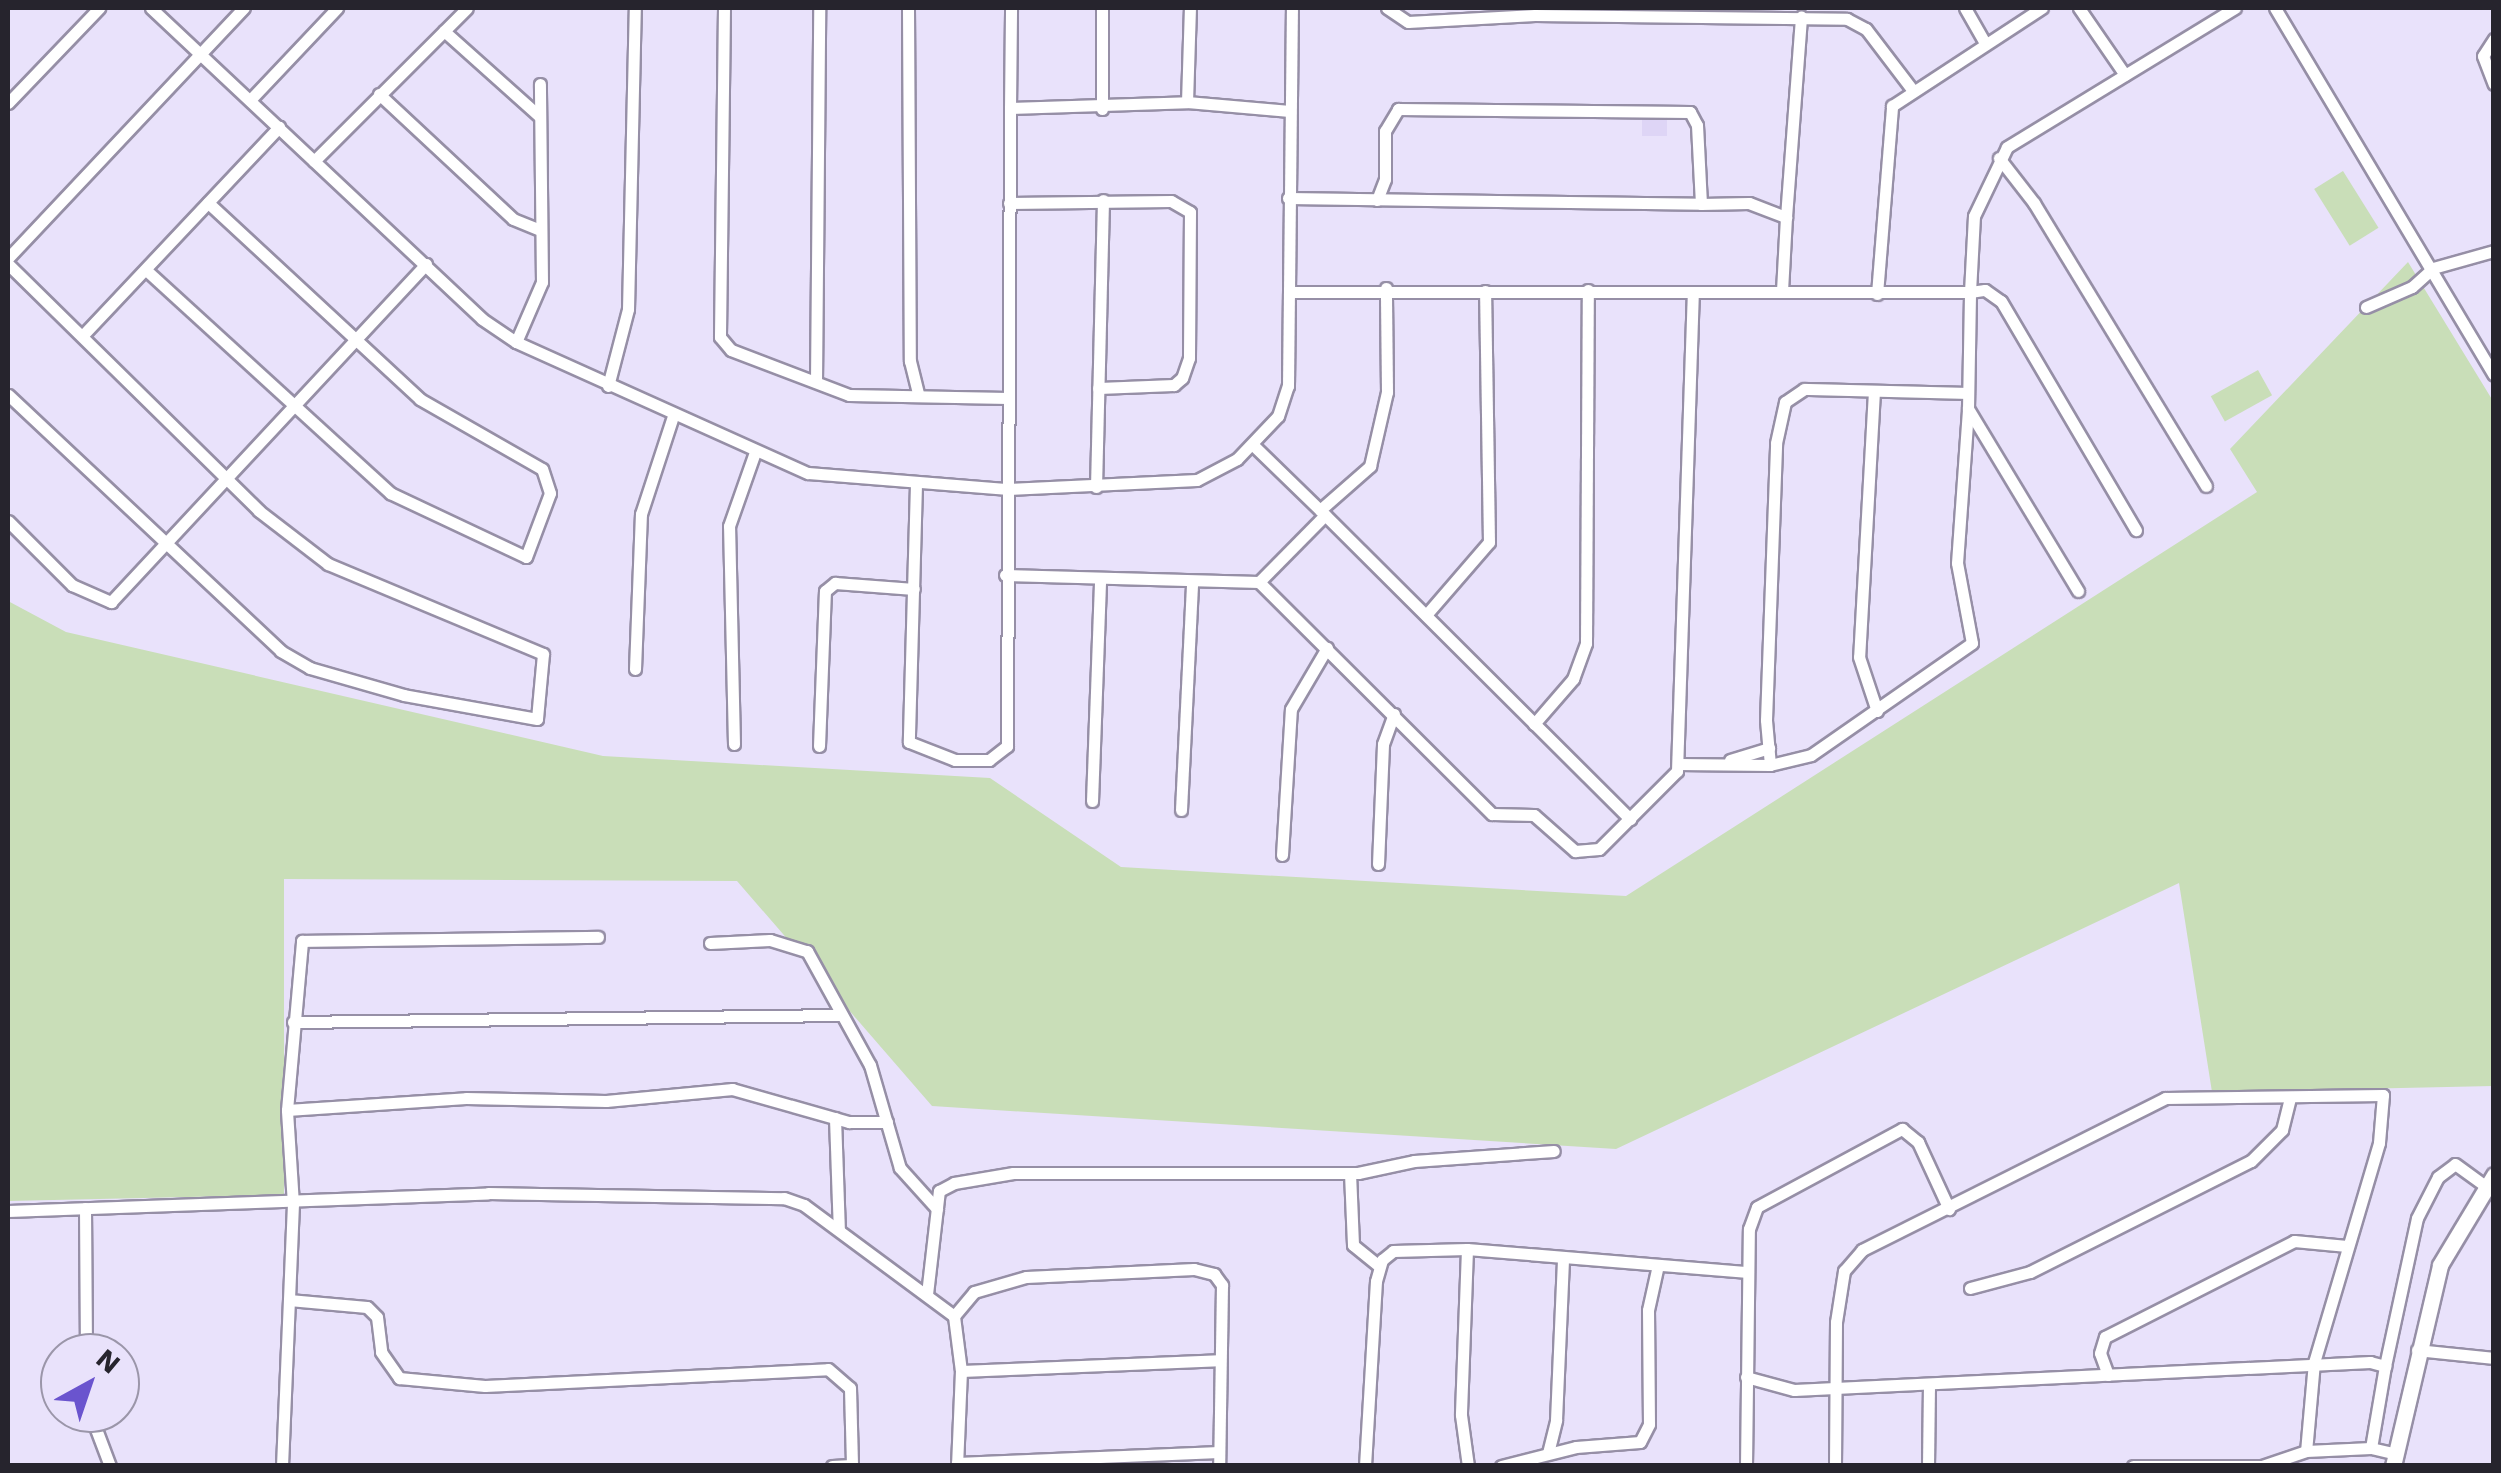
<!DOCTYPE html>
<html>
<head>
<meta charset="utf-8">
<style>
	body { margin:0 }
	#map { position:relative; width:2501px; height:1473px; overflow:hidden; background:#e9e2fb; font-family:"Work Sans",sans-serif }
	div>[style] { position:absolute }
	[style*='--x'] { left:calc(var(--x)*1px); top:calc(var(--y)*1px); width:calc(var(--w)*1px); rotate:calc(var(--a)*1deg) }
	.built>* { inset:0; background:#ded5f6; transform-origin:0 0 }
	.green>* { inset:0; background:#c9deb8; transform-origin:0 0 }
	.roads { filter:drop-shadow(2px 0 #968fa6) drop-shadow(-2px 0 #968fa6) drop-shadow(0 2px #968fa6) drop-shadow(0 -2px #968fa6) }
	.street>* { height:11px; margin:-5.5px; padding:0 5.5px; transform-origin:5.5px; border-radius:5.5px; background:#fff }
	.secondary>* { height:15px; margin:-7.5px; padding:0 7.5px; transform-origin:7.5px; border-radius:7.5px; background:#fff }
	span { translate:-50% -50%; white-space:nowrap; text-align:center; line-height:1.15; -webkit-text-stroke:10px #e9e2fb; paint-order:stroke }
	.frame { position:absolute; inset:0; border:10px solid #26242d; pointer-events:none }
	.north { position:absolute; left:40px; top:1333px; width:100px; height:100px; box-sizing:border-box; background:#e9e2fb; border:2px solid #9b96a9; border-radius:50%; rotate:40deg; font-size:28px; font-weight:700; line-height:40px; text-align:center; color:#26242d }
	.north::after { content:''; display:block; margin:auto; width:35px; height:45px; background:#6a54ce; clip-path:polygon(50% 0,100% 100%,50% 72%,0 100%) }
</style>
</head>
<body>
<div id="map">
	<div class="built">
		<div style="left:1642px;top:111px;width:25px;height:25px"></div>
	</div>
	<div class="green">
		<div style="left:2343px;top:171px;width:67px;height:34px;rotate:58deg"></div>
		<div style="clip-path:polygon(2408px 262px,2493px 401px,2493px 1086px,2212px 1092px,2179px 883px,1616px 1149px,932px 1106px,737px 881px,284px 879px,284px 1195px,8px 1201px,8px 601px,66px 632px,603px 756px,990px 778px,1121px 867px,1626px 896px,2257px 492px,2230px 449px)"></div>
		<div style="left:2258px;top:370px;width:29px;height:54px;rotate:61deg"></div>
	</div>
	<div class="roads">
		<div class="street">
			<div style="--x:151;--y:8;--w:454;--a:43.2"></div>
			<div style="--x:482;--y:319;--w:41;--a:34.1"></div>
			<div style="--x:516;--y:342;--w:320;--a:24.2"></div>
			<div style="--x:808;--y:473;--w:201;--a:4.6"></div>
			<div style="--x:1008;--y:489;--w:189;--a:-2.7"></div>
			<div style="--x:1197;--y:480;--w:45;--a:-27.7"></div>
			<div style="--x:1237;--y:459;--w:59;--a:-46.4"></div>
			<div style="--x:1278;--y:416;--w:32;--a:-72"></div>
			<div style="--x:1288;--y:386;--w:378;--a:-89.4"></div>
			<div style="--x:724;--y:8;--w:329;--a:90.7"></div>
			<div style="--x:720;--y:337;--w:17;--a:50"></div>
			<div style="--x:731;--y:350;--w:126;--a:20.9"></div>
			<div style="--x:849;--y:395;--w:159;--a:1.1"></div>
			<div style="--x:908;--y:8;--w:353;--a:89.7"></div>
			<div style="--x:910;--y:361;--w:33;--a:76"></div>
			<div style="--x:1387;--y:8;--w:25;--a:34"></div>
			<div style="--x:1408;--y:22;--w:127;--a:-3.2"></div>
			<div style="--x:1535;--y:15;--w:312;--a:0.7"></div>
			<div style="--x:1847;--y:19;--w:21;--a:28"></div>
			<div style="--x:1866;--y:29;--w:74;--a:52.7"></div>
			<div style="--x:1965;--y:8;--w:40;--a:60.3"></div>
			<div style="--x:2079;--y:8;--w:81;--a:55.5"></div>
			<div style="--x:2275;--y:8;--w:427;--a:59.2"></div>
			<div style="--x:444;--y:31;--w:127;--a:41.8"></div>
			<div style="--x:2494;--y:39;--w:20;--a:123"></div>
			<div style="--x:2483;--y:56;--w:30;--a:69"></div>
			<div style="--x:379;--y:94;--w:183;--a:43"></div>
			<div style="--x:513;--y:219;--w:27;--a:22"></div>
			<div style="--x:250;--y:100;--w:127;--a:-46.6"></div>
			<div style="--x:1187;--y:102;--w:94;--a:-88.2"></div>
			<div style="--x:8;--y:103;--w:132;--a:-46.2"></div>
			<div style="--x:1010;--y:108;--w:100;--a:-89.4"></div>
			<div style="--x:1102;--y:109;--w:101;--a:-90"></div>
			<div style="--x:1999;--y:158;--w:57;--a:52.1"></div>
			<div style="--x:2034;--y:203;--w:331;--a:58.7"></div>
			<div style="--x:314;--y:161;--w:216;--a:-45"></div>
			<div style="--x:1288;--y:198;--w:413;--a:0.8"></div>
			<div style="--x:1377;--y:200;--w:22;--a:-69"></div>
			<div style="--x:1385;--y:179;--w:48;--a:-90"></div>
			<div style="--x:1385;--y:131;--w:26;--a:-59"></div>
			<div style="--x:1398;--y:109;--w:292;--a:0.6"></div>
			<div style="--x:1690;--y:112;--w:15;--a:62"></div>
			<div style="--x:1697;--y:125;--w:79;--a:87.1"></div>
			<div style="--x:1701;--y:204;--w:48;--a:-1.2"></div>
			<div style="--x:1749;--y:203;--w:40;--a:21"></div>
			<div style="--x:1786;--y:217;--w:74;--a:93.1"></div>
			<div style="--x:1009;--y:203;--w:162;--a:-0.7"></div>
			<div style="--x:1171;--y:201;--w:22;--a:30"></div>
			<div style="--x:1190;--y:212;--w:146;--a:90.4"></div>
			<div style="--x:1189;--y:358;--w:21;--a:109"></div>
			<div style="--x:1182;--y:378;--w:11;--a:139"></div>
			<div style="--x:1174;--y:385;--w:76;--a:177.7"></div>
			<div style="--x:1786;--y:217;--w:201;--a:-85.7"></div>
			<div style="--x:8;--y:258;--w:344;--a:-46.7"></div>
			<div style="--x:8;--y:264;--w:352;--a:44.5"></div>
			<div style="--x:259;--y:511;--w:87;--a:37.5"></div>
			<div style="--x:328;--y:564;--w:233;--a:22.7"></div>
			<div style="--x:543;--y:654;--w:65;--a:95.3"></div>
			<div style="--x:537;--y:719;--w:135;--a:-169.8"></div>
			<div style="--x:404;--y:695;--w:98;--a:-164"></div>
			<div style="--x:310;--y:668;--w:34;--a:-150"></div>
			<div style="--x:281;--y:651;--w:374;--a:-136.8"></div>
			<div style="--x:146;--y:270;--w:331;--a:42.4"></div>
			<div style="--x:390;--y:493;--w:150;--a:25.2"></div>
			<div style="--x:526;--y:557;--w:68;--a:-69.4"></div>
			<div style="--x:550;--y:493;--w:25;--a:-108"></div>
			<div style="--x:542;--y:469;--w:141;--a:-150.2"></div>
			<div style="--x:420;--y:399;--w:289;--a:-137.2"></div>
			<div style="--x:1290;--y:292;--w:680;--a:0"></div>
			<div style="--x:1970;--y:292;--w:76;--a:-87"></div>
			<div style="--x:1974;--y:216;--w:76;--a:-64.4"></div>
			<div style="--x:2007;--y:147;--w:267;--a:-31.4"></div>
			<div style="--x:1877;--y:294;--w:189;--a:-85.4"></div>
			<div style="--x:1892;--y:106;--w:179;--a:-33.2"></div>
			<div style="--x:2366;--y:307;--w:50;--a:-23.5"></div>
			<div style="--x:2412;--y:287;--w:28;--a:-42"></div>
			<div style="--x:2433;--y:268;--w:63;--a:-15.6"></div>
			<div style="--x:83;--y:335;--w:286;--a:-46.7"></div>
			<div style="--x:516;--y:342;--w:65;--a:-66.6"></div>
			<div style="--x:542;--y:282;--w:198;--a:-90.6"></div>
			<div style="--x:816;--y:382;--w:374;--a:-89.5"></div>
			<div style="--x:608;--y:386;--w:80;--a:-75.4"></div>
			<div style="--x:628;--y:309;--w:301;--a:-88.7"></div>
			<div style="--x:1874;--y:391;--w:266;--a:93.2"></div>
			<div style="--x:1859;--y:657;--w:57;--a:71.6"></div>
			<div style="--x:1253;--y:445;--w:96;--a:44.2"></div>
			<div style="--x:916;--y:484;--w:258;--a:91.6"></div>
			<div style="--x:909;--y:742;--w:49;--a:21.4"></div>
			<div style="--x:955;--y:760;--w:34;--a:0"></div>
			<div style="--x:989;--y:760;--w:23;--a:-38"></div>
			<div style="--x:1007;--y:746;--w:638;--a:-89.73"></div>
			<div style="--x:1010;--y:108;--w:177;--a:-1.9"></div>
			<div style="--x:1187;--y:102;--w:103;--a:5"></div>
			<div style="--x:1096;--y:487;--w:287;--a:-88.6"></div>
			<div style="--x:1320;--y:510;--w:67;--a:-41.3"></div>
			<div style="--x:1370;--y:466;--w:76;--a:-77.1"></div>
			<div style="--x:1387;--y:392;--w:104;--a:-90.6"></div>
			<div style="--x:8;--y:521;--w:91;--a:45"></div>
			<div style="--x:72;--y:585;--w:43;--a:23.6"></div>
			<div style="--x:111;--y:602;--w:462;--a:-47"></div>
			<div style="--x:1005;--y:575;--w:254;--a:1.6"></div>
			<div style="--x:1259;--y:582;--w:329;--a:44.9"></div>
			<div style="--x:1492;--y:814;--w:42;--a:1.4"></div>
			<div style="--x:1534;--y:815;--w:55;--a:41.3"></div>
			<div style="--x:1575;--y:851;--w:24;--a:-5"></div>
			<div style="--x:1599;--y:849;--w:110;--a:-45"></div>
			<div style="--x:1677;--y:771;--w:477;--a:-88.1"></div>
			<div style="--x:1259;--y:582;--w:94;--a:-45.4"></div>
			<div style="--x:1325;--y:515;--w:431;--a:44.9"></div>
			<div style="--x:2078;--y:591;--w:213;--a:-121.1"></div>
			<div style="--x:1968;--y:409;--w:117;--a:-89"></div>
			<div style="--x:1970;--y:292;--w:15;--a:-8"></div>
			<div style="--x:1985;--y:290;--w:19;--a:35"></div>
			<div style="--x:2001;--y:301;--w:266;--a:59.5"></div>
			<div style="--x:1426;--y:615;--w:96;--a:-49.2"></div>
			<div style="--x:1489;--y:542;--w:251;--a:-90.9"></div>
			<div style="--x:635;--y:669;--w:155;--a:-87.8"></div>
			<div style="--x:641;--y:514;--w:103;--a:-71.9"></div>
			<div style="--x:1534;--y:724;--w:60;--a:-49.1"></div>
			<div style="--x:1573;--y:679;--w:38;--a:-70"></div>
			<div style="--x:1586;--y:643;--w:353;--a:-89.7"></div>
			<div style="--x:734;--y:744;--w:218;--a:-91.3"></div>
			<div style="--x:729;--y:526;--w:78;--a:-70.6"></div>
			<div style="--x:819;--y:746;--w:155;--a:-87.8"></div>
			<div style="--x:825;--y:591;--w:13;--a:-39"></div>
			<div style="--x:835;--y:583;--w:79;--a:4.3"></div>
			<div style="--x:1730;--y:760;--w:41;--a:-17.1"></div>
			<div style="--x:1678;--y:764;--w:92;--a:0.6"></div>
			<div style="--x:1770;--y:765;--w:42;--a:-13.7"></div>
			<div style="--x:1811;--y:755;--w:196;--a:-34.8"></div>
			<div style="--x:1972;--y:643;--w:81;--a:-100.6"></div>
			<div style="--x:1957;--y:563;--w:154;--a:-85.9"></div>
			<div style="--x:1770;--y:765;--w:45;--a:-95.1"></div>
			<div style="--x:1766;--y:720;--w:277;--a:-87.9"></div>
			<div style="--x:1776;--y:443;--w:42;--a:-77.6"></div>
			<div style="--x:1785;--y:402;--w:23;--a:-34"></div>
			<div style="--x:1804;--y:389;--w:160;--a:1.4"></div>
			<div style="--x:1092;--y:801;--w:218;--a:-87.9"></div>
			<div style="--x:1181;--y:810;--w:228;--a:-87.2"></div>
			<div style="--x:1282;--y:855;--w:146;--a:-86.5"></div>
			<div style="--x:1291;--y:709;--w:71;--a:-59.5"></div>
			<div style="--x:1378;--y:864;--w:120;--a:-87.6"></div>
			<div style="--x:1383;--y:744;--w:32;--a:-70"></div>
			<div style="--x:710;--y:943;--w:60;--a:-2.9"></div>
			<div style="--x:770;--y:940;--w:39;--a:17"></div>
			<div style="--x:807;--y:951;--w:130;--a:61.1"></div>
			<div style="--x:870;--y:1065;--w:107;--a:73.8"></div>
			<div style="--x:900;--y:1168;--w:55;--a:47.9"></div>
			<div style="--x:293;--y:1022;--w:546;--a:-0.73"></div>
			<div style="--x:287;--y:1110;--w:179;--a:-3.8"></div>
			<div style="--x:466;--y:1098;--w:140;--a:1.2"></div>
			<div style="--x:606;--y:1101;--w:127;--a:-5.4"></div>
			<div style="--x:732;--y:1089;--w:122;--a:15.8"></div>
			<div style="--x:849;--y:1122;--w:38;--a:0"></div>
			<div style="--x:835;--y:1118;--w:112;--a:88"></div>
			<div style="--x:1350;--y:1173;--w:72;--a:87.6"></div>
			<div style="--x:1353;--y:1245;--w:33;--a:39"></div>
			<div style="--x:85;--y:1208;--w:145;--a:89.6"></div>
			<div style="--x:8;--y:1211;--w:480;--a:-2.1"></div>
			<div style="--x:488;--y:1193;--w:296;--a:1"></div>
			<div style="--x:784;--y:1198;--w:21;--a:19"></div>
			<div style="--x:804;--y:1205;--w:187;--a:36.5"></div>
			<div style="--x:1467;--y:1249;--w:166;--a:92.1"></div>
			<div style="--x:1461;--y:1415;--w:51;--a:82.2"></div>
			<div style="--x:1970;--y:1288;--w:62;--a:-14.9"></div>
			<div style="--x:2030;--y:1272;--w:247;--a:-26.7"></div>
			<div style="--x:2251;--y:1161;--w:44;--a:-45"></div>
			<div style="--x:2282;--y:1130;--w:30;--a:-76"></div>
			<div style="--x:927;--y:1294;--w:104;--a:-83.4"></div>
			<div style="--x:939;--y:1191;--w:17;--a:-28"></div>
			<div style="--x:954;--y:1183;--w:60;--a:-9.6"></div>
			<div style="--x:1013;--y:1173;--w:345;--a:0"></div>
			<div style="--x:1358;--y:1173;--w:57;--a:-12.1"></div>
			<div style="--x:1414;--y:1161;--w:140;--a:-4.1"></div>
			<div style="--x:289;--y:1300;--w:78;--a:5.1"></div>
			<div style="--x:367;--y:1307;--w:14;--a:45"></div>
			<div style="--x:377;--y:1317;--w:35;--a:83"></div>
			<div style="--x:381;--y:1352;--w:32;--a:55"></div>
			<div style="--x:399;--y:1378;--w:86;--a:5.3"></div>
			<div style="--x:485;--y:1386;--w:343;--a:-2.8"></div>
			<div style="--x:828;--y:1369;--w:29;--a:41"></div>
			<div style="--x:850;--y:1388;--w:78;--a:88.5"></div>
			<div style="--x:2417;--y:1350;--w:77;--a:5.9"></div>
			<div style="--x:2385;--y:1366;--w:151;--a:-77.8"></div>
			<div style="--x:2417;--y:1218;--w:46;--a:-62.9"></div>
			<div style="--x:2438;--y:1177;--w:21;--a:-37"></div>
			<div style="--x:2455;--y:1164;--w:36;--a:36"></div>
			<div style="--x:961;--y:1371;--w:258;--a:-2.4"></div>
			<div style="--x:2108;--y:1375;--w:23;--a:-110"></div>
			<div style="--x:2100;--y:1353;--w:17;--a:-73"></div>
			<div style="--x:2105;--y:1337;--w:212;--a:-26.9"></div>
			<div style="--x:2294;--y:1241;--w:53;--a:5.4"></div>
			<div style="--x:1746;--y:1377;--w:50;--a:15.2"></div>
			<div style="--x:1794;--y:1390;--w:577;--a:-2.78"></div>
			<div style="--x:2370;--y:1362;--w:16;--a:15"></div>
			<div style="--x:2385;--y:1366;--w:83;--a:99.7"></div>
			<div style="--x:90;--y:1413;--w:57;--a:69.3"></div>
			<div style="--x:1548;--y:1453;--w:34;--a:-76"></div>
			<div style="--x:1556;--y:1420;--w:160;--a:-87.5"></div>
			<div style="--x:957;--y:1463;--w:262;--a:-2.4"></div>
			<div style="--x:282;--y:1466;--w:262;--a:-87.6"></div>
			<div style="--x:293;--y:1204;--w:94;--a:-93.7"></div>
			<div style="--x:287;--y:1110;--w:170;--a:-84.9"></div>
			<div style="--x:302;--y:941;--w:296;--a:-0.8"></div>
			<div style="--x:832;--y:1466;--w:20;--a:-3"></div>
			<div style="--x:957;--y:1466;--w:95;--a:-87.6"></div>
			<div style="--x:961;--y:1371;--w:55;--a:-97.3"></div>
			<div style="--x:954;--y:1316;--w:31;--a:-50"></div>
			<div style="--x:974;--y:1292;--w:54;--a:-16.1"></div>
			<div style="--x:1026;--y:1277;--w:168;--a:-2.7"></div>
			<div style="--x:1194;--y:1269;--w:21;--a:14"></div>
			<div style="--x:1214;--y:1274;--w:14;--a:54"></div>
			<div style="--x:1222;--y:1285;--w:181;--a:90.9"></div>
			<div style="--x:1365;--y:1466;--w:185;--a:-86.6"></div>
			<div style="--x:1376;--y:1281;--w:22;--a:-74"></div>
			<div style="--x:1382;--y:1260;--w:14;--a:-39"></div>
			<div style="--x:1393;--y:1251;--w:74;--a:-1.5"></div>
			<div style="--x:1467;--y:1249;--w:282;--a:4.7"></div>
			<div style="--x:1501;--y:1466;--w:77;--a:-14.2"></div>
			<div style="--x:1576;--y:1447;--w:64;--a:-4.5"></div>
			<div style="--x:1640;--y:1442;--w:20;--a:-63"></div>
			<div style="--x:1649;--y:1424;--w:114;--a:-90.5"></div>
			<div style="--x:1648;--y:1310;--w:46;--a:-77.5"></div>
			<div style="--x:1746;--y:1466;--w:237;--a:-89.3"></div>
			<div style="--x:1749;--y:1229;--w:23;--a:-70"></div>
			<div style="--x:1757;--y:1207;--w:165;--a:-28.3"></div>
			<div style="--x:1902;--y:1129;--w:21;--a:39"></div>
			<div style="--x:1918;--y:1142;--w:74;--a:65.2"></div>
			<div style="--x:1835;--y:1466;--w:144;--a:-89.6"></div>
			<div style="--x:1836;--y:1322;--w:52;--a:-81.1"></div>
			<div style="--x:1844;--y:1271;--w:28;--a:-49"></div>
			<div style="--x:1862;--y:1250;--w:339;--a:-26.6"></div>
			<div style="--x:2165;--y:1098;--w:218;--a:-0.8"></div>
			<div style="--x:2383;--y:1095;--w:48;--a:94.8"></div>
			<div style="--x:2379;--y:1143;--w:228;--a:106.5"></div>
			<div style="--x:2314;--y:1362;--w:89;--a:95.1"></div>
			<div style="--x:1928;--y:1466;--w:82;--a:-89.3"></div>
			<div style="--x:2133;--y:1466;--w:127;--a:0"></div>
			<div style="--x:2262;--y:1466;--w:46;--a:-18.8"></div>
			<div style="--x:2306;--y:1451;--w:65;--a:-2.6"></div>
			<div style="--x:2371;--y:1448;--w:26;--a:13"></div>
		</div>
		<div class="secondary">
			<div style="--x:2393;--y:1466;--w:206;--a:-76.8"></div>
			<div style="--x:2440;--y:1265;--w:105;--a:-59"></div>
		</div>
	</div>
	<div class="frame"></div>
	<div class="north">N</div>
</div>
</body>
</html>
